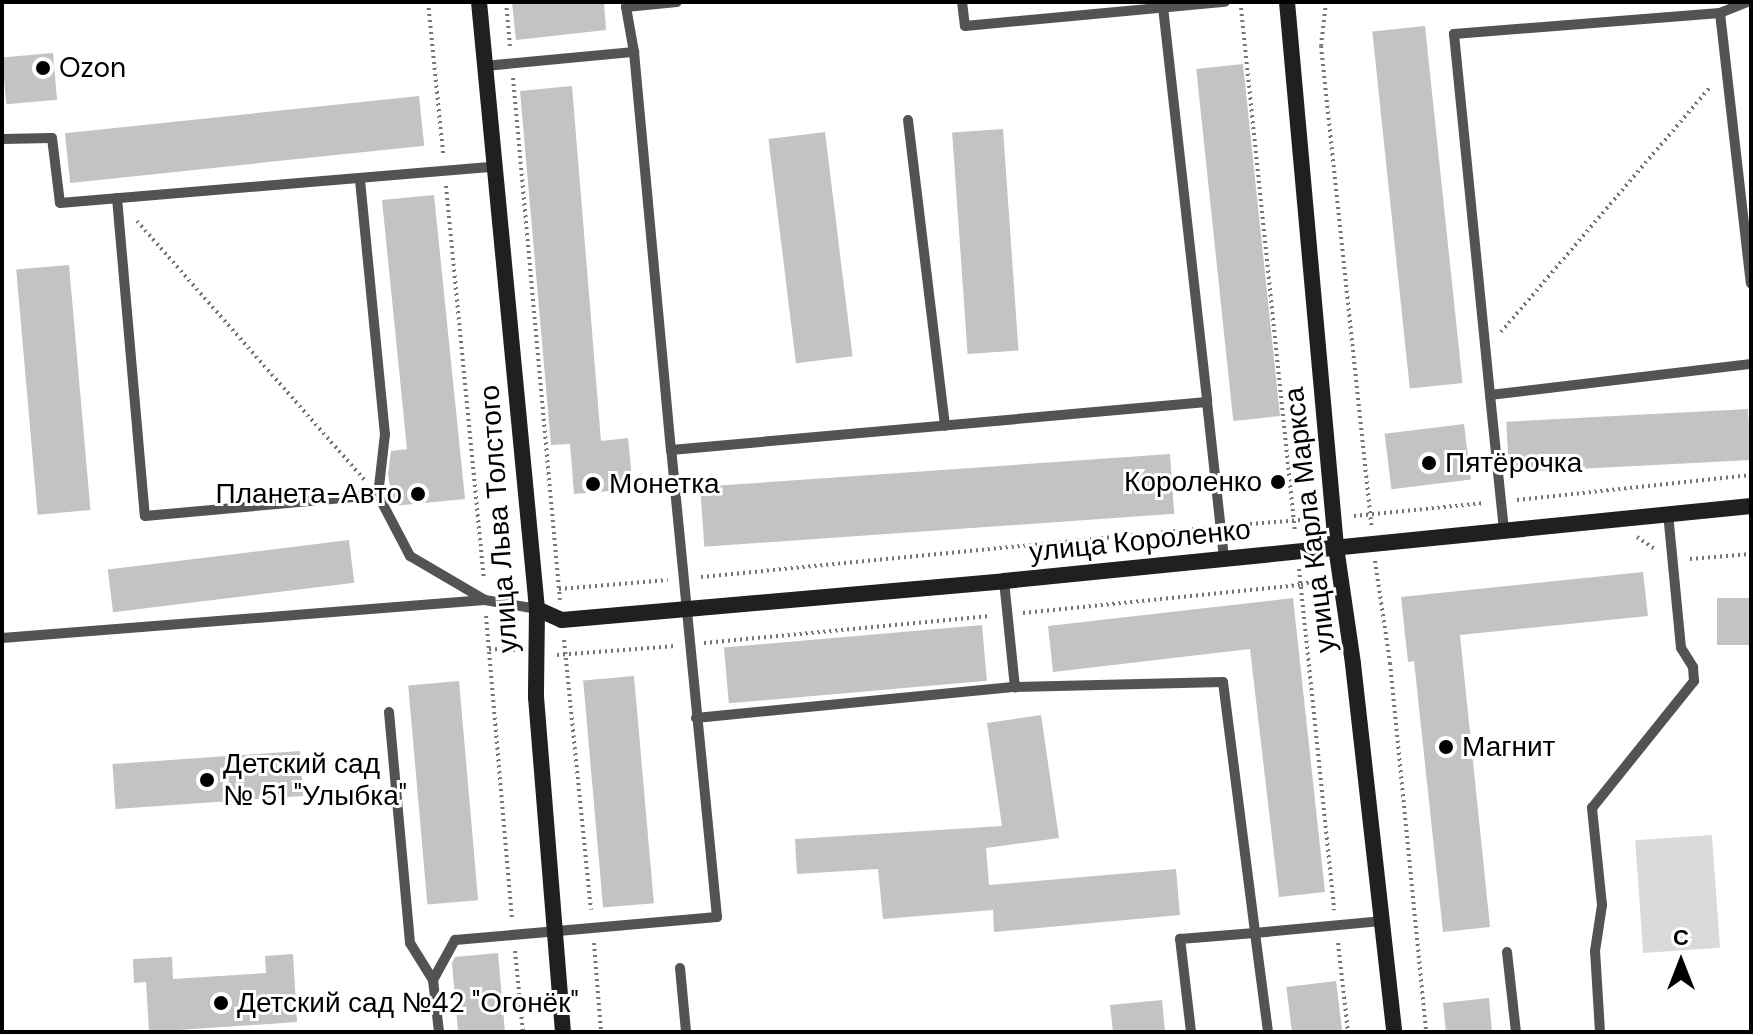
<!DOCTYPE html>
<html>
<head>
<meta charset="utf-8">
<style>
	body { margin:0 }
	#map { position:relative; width:1753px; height:1034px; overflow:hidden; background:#fff; font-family:"DM Sans",sans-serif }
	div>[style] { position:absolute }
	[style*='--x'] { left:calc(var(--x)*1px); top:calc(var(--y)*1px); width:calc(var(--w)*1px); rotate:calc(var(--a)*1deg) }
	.green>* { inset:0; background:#dadada; transform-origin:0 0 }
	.building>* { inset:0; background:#c3c3c3; transform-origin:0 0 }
	.path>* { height:4px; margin-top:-2px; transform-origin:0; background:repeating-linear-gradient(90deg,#757575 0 2px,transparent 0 6px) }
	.lane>* { height:10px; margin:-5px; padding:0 5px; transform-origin:5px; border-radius:5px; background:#535353 }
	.secondary>* { height:16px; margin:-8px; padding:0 8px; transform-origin:8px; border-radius:8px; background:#202020 }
	.dots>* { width:22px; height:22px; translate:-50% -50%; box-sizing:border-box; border:4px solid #fff; border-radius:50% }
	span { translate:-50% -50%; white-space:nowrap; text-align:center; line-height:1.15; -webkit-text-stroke:6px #fff; paint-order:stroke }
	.poi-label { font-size:28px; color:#000 }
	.left { translate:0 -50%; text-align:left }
	.right { translate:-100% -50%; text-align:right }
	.street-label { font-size:28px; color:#000 }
	.frame { position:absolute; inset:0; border:4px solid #000; pointer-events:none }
	.north { position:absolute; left:1641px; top:922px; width:80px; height:80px; -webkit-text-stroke:6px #fff; paint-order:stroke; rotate:0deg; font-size:22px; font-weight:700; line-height:32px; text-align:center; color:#000 }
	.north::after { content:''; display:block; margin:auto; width:28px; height:36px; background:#000; clip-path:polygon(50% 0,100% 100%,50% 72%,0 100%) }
</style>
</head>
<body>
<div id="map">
	<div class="green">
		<div style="left:1712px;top:835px;width:113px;height:77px;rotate:86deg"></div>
	</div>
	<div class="building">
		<div style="clip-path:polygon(512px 2px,604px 2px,606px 30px,516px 40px)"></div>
		<div style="left:1425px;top:26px;width:359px;height:53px;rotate:84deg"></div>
		<div style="left:53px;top:53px;width:47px;height:51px;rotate:85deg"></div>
		<div style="left:1243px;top:64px;width:354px;height:47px;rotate:84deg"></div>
		<div style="clip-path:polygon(572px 86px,601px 441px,628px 438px,633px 489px,574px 494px,570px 444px,551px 445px,520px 91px)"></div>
		<div style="left:419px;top:96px;width:50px;height:356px;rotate:84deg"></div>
		<div style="left:1003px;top:129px;width:222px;height:51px;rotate:86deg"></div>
		<div style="left:825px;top:132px;width:226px;height:57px;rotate:83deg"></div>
		<div style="clip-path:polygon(434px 195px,465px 499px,393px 506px,388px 474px,391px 451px,407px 449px,382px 200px)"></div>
		<div style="left:69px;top:265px;width:246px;height:53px;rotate:85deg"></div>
		<div style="left:1748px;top:409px;width:51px;height:242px;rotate:87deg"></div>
		<div style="left:1464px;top:424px;width:56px;height:80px;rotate:83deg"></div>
		<div style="left:1170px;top:454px;width:60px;height:471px;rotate:86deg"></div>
		<div style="left:349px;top:540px;width:43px;height:243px;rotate:83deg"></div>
		<div style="clip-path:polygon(1643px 572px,1648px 616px,1460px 635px,1490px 927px,1443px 932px,1414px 661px,1408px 662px,1401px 597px)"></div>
		<div style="clip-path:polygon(1293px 598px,1325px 892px,1279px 897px,1250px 649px,1053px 672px,1048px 626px)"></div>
		<div style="left:1751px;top:598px;width:47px;height:34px;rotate:90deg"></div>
		<div style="left:982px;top:625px;width:56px;height:259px;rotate:85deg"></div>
		<div style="left:634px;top:676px;width:228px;height:51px;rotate:85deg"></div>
		<div style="left:459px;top:681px;width:220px;height:51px;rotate:85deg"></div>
		<div style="clip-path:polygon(1041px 715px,1059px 838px,986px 848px,989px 885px,1176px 869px,1180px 915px,994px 932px,993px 910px,883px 919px,878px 869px,797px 874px,795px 839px,1002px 826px,987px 723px)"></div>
		<div style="left:300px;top:751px;width:45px;height:188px;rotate:86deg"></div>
		<div style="clip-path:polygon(498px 953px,505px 1032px,458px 1032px,452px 963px,455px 957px)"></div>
		<div style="clip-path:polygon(293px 954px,297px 1022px,149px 1032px,146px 982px,134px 983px,133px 959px,172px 957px,173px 979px,266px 973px,265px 956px)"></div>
		<div style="left:1336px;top:981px;width:51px;height:50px;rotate:83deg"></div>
		<div style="clip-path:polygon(1489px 998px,1492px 1032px,1446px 1032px,1443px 1003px)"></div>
		<div style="clip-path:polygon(1162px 1000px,1165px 1032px,1113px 1032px,1110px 1005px)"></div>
	</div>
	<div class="path">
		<div style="--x:428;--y:2;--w:152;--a:84.3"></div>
		<div style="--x:506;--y:2;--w:44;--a:84.8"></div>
		<div style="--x:1326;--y:2;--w:44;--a:96.5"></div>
		<div style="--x:1321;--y:46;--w:482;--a:84"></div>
		<div style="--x:1241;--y:8;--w:527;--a:84.12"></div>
		<div style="--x:513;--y:78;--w:524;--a:84.86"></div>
		<div style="--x:446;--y:186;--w:395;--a:84.5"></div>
		<div style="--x:137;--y:221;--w:344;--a:48.7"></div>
		<div style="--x:1501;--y:332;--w:323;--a:-49.5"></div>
		<div style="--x:1517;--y:500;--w:235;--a:-6.1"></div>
		<div style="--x:1354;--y:516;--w:131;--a:-5.7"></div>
		<div style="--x:1238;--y:525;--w:75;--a:-4.6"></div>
		<div style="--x:1637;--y:537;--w:23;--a:34"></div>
		<div style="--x:1690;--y:559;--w:61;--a:-4.7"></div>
		<div style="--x:1375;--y:561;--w:103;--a:81.6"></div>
		<div style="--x:1390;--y:663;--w:371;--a:84.4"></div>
		<div style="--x:1299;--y:569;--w:343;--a:84.1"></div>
		<div style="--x:701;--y:577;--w:507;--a:-5.54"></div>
		<div style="--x:559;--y:589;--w:109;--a:-4.7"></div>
		<div style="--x:1023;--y:613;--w:279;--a:-5.8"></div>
		<div style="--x:1301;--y:585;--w:20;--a:-18"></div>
		<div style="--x:486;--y:616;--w:303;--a:85.1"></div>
		<div style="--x:564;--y:640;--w:271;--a:84.3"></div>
		<div style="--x:704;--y:643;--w:287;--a:-5.4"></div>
		<div style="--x:489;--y:649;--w:28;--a:2"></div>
		<div style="--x:557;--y:655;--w:119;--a:-4.3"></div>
		<div style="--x:594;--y:943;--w:89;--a:85.5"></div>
		<div style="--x:1338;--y:943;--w:90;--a:83.6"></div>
		<div style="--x:515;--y:951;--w:81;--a:84.4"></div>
	</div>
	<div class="lane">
		<div style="--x:962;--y:2;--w:24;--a:83"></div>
		<div style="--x:965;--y:26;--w:261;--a:-5.3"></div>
		<div style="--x:1747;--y:2;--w:29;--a:158"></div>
		<div style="--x:1720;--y:13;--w:267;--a:175.5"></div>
		<div style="--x:1454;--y:34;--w:363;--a:84.3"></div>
		<div style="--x:1490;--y:395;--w:263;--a:-6.8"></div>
		<div style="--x:1163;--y:7;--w:397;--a:83.6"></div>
		<div style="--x:1720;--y:13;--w:272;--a:83.5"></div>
		<div style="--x:634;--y:52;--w:400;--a:84.7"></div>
		<div style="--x:485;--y:66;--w:150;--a:-5.4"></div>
		<div style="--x:634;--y:52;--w:46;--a:-100.1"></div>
		<div style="--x:626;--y:7;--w:51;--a:-5.6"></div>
		<div style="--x:908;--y:120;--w:308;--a:83.1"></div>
		<div style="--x:2;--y:139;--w:50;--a:-1.1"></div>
		<div style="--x:52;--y:138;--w:65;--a:83"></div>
		<div style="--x:60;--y:203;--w:434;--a:-4.8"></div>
		<div style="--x:360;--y:180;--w:255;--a:84.4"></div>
		<div style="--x:385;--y:434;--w:61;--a:96.5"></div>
		<div style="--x:117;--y:198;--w:319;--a:85"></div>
		<div style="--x:145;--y:516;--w:234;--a:-5.2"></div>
		<div style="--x:378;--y:495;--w:69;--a:62.3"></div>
		<div style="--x:410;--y:556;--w:87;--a:30.4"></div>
		<div style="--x:1490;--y:395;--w:136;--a:84.1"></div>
		<div style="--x:1004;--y:581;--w:107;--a:84.1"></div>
		<div style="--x:1015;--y:687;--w:208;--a:-1.4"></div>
		<div style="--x:1223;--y:682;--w:253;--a:82.7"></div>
		<div style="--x:1255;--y:933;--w:129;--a:-5.4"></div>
		<div style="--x:2;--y:638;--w:484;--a:-4.5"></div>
		<div style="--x:485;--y:600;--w:53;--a:9.8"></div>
		<div style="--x:389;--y:712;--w:232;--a:84.8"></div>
		<div style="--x:410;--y:943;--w:44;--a:58.1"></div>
		<div style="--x:433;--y:980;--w:52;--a:83.4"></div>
		<div style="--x:696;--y:718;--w:321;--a:-5.6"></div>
		<div style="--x:1507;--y:952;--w:81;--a:83.6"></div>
		<div style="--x:680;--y:968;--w:64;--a:84.6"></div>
		<div style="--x:433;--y:980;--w:46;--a:-61.2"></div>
		<div style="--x:455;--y:940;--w:263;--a:-5"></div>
		<div style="--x:717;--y:917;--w:469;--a:-95.6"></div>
		<div style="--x:671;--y:450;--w:538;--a:-5.12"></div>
		<div style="--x:1207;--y:402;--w:157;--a:83.8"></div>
		<div style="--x:1191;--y:1032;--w:94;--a:-96.7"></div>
		<div style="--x:1180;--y:939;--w:75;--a:-4.6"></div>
		<div style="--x:1255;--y:933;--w:100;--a:82.5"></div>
		<div style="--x:1600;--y:1032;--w:81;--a:-93.5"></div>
		<div style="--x:1595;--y:951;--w:47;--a:-81.3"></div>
		<div style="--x:1602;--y:905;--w:98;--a:-95.9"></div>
		<div style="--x:1592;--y:808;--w:163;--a:-51.2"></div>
		<div style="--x:1694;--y:681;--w:14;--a:-94"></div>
		<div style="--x:1693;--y:667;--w:22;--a:-122"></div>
		<div style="--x:1681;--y:648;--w:136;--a:-95.5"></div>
	</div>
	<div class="secondary">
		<div style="--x:479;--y:2;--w:610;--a:84.54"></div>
		<div style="--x:537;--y:609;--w:88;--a:90.7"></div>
		<div style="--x:536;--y:697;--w:336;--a:85.4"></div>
		<div style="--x:1287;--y:2;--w:547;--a:84.86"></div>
		<div style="--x:1336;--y:547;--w:118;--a:81.7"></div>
		<div style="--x:1353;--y:664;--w:370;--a:83.6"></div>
		<div style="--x:537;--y:609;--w:27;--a:24"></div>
		<div style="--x:562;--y:620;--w:444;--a:-5"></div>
		<div style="--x:1004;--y:581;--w:751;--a:-5.73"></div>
	</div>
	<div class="dots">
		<div style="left:43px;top:68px;background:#000"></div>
		<div style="left:1429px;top:463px;background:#000"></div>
		<div style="left:1278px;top:482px;background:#000"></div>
		<div style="left:593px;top:484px;background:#000"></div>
		<div style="left:418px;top:494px;background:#000"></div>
		<div style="left:1446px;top:747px;background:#000"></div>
		<div style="left:207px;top:780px;background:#000"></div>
		<div style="left:221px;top:1003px;background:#000"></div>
	</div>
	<div class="poi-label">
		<span class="left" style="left:59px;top:68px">Ozon</span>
		<span class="left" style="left:1445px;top:463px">Пятёрочка</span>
		<span class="right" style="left:1262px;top:482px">Короленко</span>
		<span class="left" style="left:609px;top:484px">Монетка</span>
		<span class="right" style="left:402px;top:494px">Планета-Авто</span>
		<span class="left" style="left:1462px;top:747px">Магнит</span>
		<span class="left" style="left:223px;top:780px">Детский сад<br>№ 51 "Улыбка"</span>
		<span class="left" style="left:237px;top:1003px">Детский сад №42 "Огонёк"</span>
	</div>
	<div class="street-label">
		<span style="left:499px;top:519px;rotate:-94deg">улица Льва Толстого</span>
		<span style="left:1310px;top:520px;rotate:-97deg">улица Карла Маркса</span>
		<span style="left:1140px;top:541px;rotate:-6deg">улица Короленко</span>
	</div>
	<div class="frame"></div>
	<div class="north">С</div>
</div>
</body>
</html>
